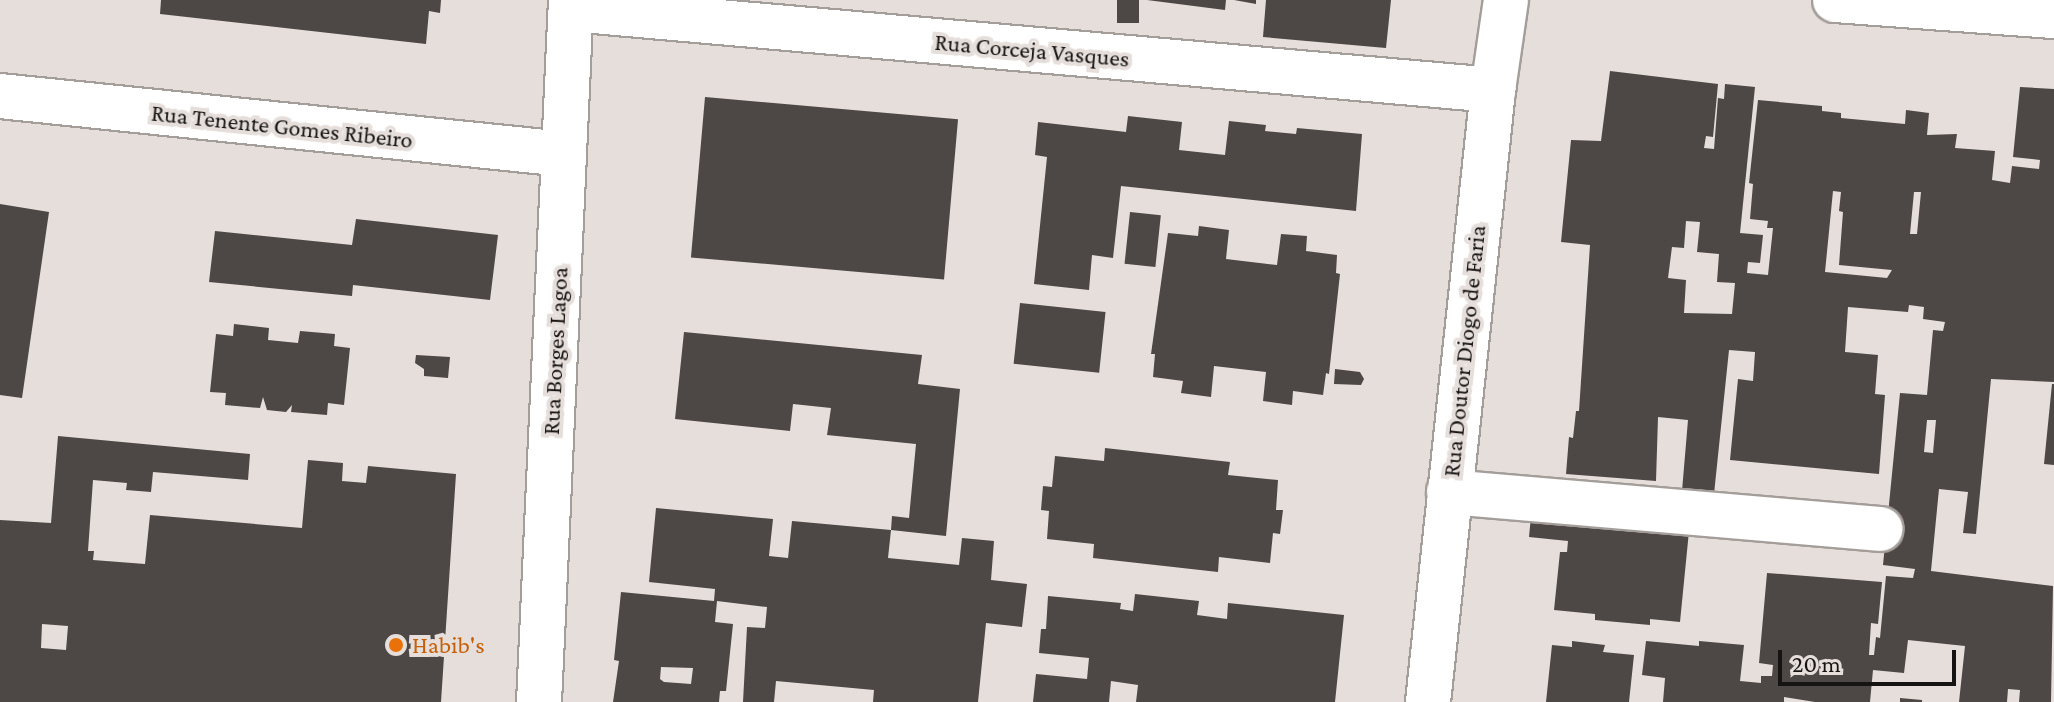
<!DOCTYPE html>
<html>
<head>
<meta charset="utf-8">
<style>
	body { margin:0 }
	#map { position:relative; width:2054px; height:702px; overflow:hidden; background:#e5deda; font-family:"Crimson Pro",serif }
	div>[style] { position:absolute }
	[style*='--x'] { left:calc(var(--x)*1px); top:calc(var(--y)*1px); width:calc(var(--w)*1px); rotate:calc(var(--a)*1deg) }
	.building>* { inset:0; background:#4d4745; transform-origin:0 0 }
	.roads { filter:drop-shadow(2px 0 #a49e9a) drop-shadow(-2px 0 #a49e9a) drop-shadow(0 2px #a49e9a) drop-shadow(0 -2px #a49e9a) }
	.minor>* { height:44px; margin:-22px; padding:0 22px; transform-origin:22px; border-radius:22px; background:#fff }
	.dots>* { width:22px; height:22px; translate:-50% -50%; box-sizing:border-box; border:4px solid #e5deda; border-radius:50% }
	span { translate:-50% -50%; white-space:nowrap; text-align:center; line-height:1.15; -webkit-text-stroke:8px #e5deda; paint-order:stroke }
	.street-label { font-size:24px; color:#161413 }
	.food-label { font-size:24px; color:#c56008 }
	.left { translate:0 -50%; text-align:left }
	.scale { position:absolute; left:1778px; top:650px; width:178px; height:36px; box-sizing:border-box; border:4px solid #161413; border-top:0; padding-left:10px; font-size:24px; line-height:28px; white-space:nowrap; color:#161413; -webkit-text-stroke:6px #e5deda; paint-order:stroke }
</style>
</head>
<body>
<div id="map">
	<div class="building">
		<div style="clip-path:polygon(161px 0,441px 0,440px 13px,429px 11px,426px 44px,160px 14px)"></div>
		<div style="left:1117px;top:0;width:22px;height:23px"></div>
		<div style="clip-path:polygon(1147px 0,1226px 0,1225px 10px)"></div>
		<div style="clip-path:polygon(1234px 0,1256px 0,1256px 4px)"></div>
		<div style="clip-path:polygon(1266px 0,1391px 0,1386px 48px,1263px 37px)"></div>
		<div style="clip-path:polygon(evenodd,1610px 71px,1718px 84px,1713px 137px,1706px 136px,1704px 148px,1714px 149px,1718px 98px,1724px 99px,1725px 84px,1755px 87px,1740px 233px,1763px 235px,1760px 263px,1748px 262px,1747px 273px,1768px 275px,1773px 228px,1767px 228px,1768px 221px,1750px 219px,1753px 184px,1749px 183px,1758px 100px,1822px 106px,1822px 111px,1841px 113px,1841px 118px,1905px 124px,1906px 110px,1929px 113px,1927px 135px,1957px 134px,1955px 148px,1995px 151px,1992px 180px,2010px 183px,2012px 166px,2039px 169px,2040px 160px,2013px 157px,2020px 87px,2054px 89px,2054px 382px,1991px 379px,1976px 534px,1963px 533px,1968px 492px,1939px 489px,1931px 571px,2053px 586px,2051px 702px,2019px 702px,2020px 690px,2008px 689px,2007px 702px,1959px 702px,1965px 646px,1908px 640px,1904px 673px,1873px 670px,1870px 702px,1815px 702px,1784px 697px,1784px 702px,1663px 702px,1665px 678px,1642px 675px,1646px 641px,1699px 646px,1699px 641px,1744px 645px,1740px 681px,1761px 683px,1761px 676px,1772px 676px,1773px 665px,1759px 663px,1767px 573px,1882px 582px,1878px 624px,1871px 623px,1869px 655px,1874px 655px,1876px 637px,1880px 638px,1886px 576px,1913px 578px,1915px 569px,1883px 565px,1900px 393px,1927px 395px,1933px 330px,1943px 331px,1945px 322px,1923px 319px,1924px 307px,1909px 305px,1908px 312px,1848px 307px,1845px 352px,1878px 355px,1875px 394px,1885px 395px,1879px 474px,1730px 460px,1738px 379px,1753px 381px,1755px 352px,1729px 350px,1714px 494px,1682px 491px,1688px 420px,1658px 417px,1656px 481px,1566px 474px,1569px 437px,1573px 438px,1576px 411px,1579px 411px,1590px 245px,1561px 242px,1571px 140px,1601px 141px,1610px 71px,1833px 191px,1841px 192px,1839px 211px,1843px 212px,1839px 265px,1892px 270px,1887px 278px,1825px 272px,1833px 191px,1610px 71px,1914px 192px,1921px 192px,1917px 234px,1910px 234px,1914px 192px,1610px 71px,1686px 221px,1700px 222px,1697px 252px,1719px 254px,1717px 282px,1735px 283px,1732px 314px,1684px 313px,1686px 280px,1668px 278px,1672px 247px,1684px 248px,1686px 221px,1610px 71px,1927px 420px,1936px 420px,1933px 453px,1924px 452px,1927px 420px)"></div>
		<div style="left:705px;top:97px;width:254px;height:161px;rotate:5deg"></div>
		<div style="clip-path:polygon(1128px 116px,1182px 122px,1179px 150px,1225px 155px,1229px 121px,1266px 125px,1265px 131px,1296px 134px,1297px 128px,1362px 134px,1356px 211px,1121px 186px,1113px 258px,1092px 255px,1089px 290px,1034px 284px,1047px 157px,1035px 155px,1038px 122px,1126px 132px)"></div>
		<div style="clip-path:polygon(0 204px,49px 212px,22px 398px,0 395px)"></div>
		<div style="left:1130px;top:212px;width:31px;height:52px;rotate:6deg"></div>
		<div style="clip-path:polygon(356px 219px,498px 235px,490px 300px,353px 285px,352px 296px,209px 282px,215px 231px,352px 245px)"></div>
		<div style="clip-path:polygon(1199px 226px,1229px 230px,1226px 259px,1277px 265px,1281px 234px,1307px 236px,1306px 251px,1337px 255px,1336px 273px,1340px 274px,1329px 374px,1326px 373px,1323px 395px,1293px 391px,1292px 405px,1263px 401px,1266px 372px,1214px 366px,1211px 397px,1181px 393px,1183px 381px,1153px 377px,1155px 354px,1151px 354px,1168px 233px,1198px 236px)"></div>
		<div style="left:1020px;top:303px;width:86px;height:61px;rotate:6deg"></div>
		<div style="clip-path:polygon(234px 324px,269px 328px,268px 340px,298px 343px,300px 331px,335px 334px,334px 346px,350px 348px,344px 405px,328px 403px,327px 415px,291px 412px,292px 405px,286px 412px,267px 410px,263px 397px,260px 408px,225px 405px,226px 393px,210px 392px,216px 334px,233px 336px)"></div>
		<div style="clip-path:polygon(684px 332px,922px 355px,918px 384px,960px 389px,946px 536px,891px 530px,892px 516px,909px 518px,916px 444px,827px 435px,831px 408px,793px 404px,790px 431px,675px 419px)"></div>
		<div style="clip-path:polygon(416px 355px,450px 357px,448px 378px,424px 376px,424px 369px,415px 363px)"></div>
		<div style="clip-path:polygon(1335px 369px,1360px 372px,1364px 379px,1361px 385px,1334px 384px)"></div>
		<div style="clip-path:polygon(2052px 384px,2054px 384px,2054px 465px,2044px 464px)"></div>
		<div style="clip-path:polygon(evenodd,58px 436px,250px 454px,248px 480px,153px 472px,151px 492px,126px 490px,127px 483px,93px 480px,88px 551px,94px 551px,93px 560px,145px 564px,150px 515px,302px 528px,308px 460px,343px 463px,342px 481px,366px 483px,368px 466px,456px 474px,441px 702px,0 702px,0 520px,51px 523px,58px 436px,42px 624px,68px 626px,66px 650px,41px 648px,42px 624px)"></div>
		<div style="clip-path:polygon(1105px 448px,1230px 462px,1228px 475px,1278px 480px,1276px 510px,1283px 510px,1280px 534px,1273px 533px,1270px 563px,1219px 557px,1218px 572px,1093px 558px,1094px 544px,1047px 539px,1049px 511px,1041px 510px,1043px 486px,1052px 487px,1055px 456px,1104px 461px)"></div>
		<div style="clip-path:polygon(evenodd,656px 508px,773px 519px,769px 556px,788px 558px,792px 521px,891px 530px,888px 558px,959px 565px,962px 538px,994px 541px,991px 580px,1027px 584px,1022px 627px,986px 623px,978px 702px,873px 702px,874px 690px,776px 681px,774px 702px,743px 702px,747px 627px,765px 628px,767px 607px,717px 601px,715px 622px,733px 624px,726px 691px,720px 691px,719px 702px,613px 702px,619px 661px,614px 660px,621px 592px,714px 601px,715px 589px,649px 582px,656px 508px,661px 667px,693px 668px,691px 684px,664px 682px,660px 679px,661px 667px)"></div>
		<div style="clip-path:polygon(1531px 516px,1689px 531px,1680px 622px,1650px 619px,1650px 625px,1595px 620px,1595px 614px,1554px 610px,1560px 552px,1567px 552px,1568px 541px,1529px 537px)"></div>
		<div style="clip-path:polygon(1135px 594px,1199px 601px,1197px 615px,1227px 619px,1228px 603px,1344px 615px,1335px 702px,1136px 702px,1138px 685px,1111px 681px,1109px 702px,1033px 702px,1036px 674px,1087px 679px,1089px 658px,1039px 653px,1041px 629px,1046px 629px,1048px 596px,1121px 603px,1120px 609px,1133px 611px)"></div>
		<div style="clip-path:polygon(1572px 641px,1605px 645px,1603px 652px,1634px 655px,1629px 702px,1546px 702px,1552px 645px,1572px 647px)"></div>
		<div style="clip-path:polygon(1900px 698px,1922px 700px,1922px 702px,1900px 702px)"></div>
	</div>
	<div class="roads">
		<div class="minor">
			<div style="--x:1835;--y:0;--w:220;--a:4.2"></div>
			<div style="--x:571;--y:9;--w:926;--a:5.02"></div>
			<div style="--x:0;--y:96;--w:567;--a:5.87"></div>
			<div style="--x:1449;--y:492;--w:433;--a:4.9"></div>
			<div style="--x:539;--y:702;--w:703;--a:-87.39"></div>
			<div style="--x:1428;--y:702;--w:615;--a:-83.94"></div>
			<div style="--x:1493;--y:90;--w:91;--a:-81.8"></div>
		</div>
	</div>
	<div class="dots">
		<div style="left:396px;top:645px;background:#e8710a"></div>
	</div>
	<div class="street-label">
		<span style="left:1032px;top:50px;rotate:5deg">Rua Corceja Vasques</span>
		<span style="left:282px;top:126px;rotate:6deg">Rua Tenente Gomes Ribeiro</span>
		<span style="left:555px;top:351px;rotate:-87deg">Rua Borges Lagoa</span>
		<span style="left:1464px;top:351px;rotate:-84deg">Rua Doutor Diogo de Faria</span>
	</div>
	<div class="food-label">
		<span class="left" style="left:412px;top:645px">Habib's</span>
	</div>
	<div class="scale">20 m</div>
</div>
</body>
</html>
